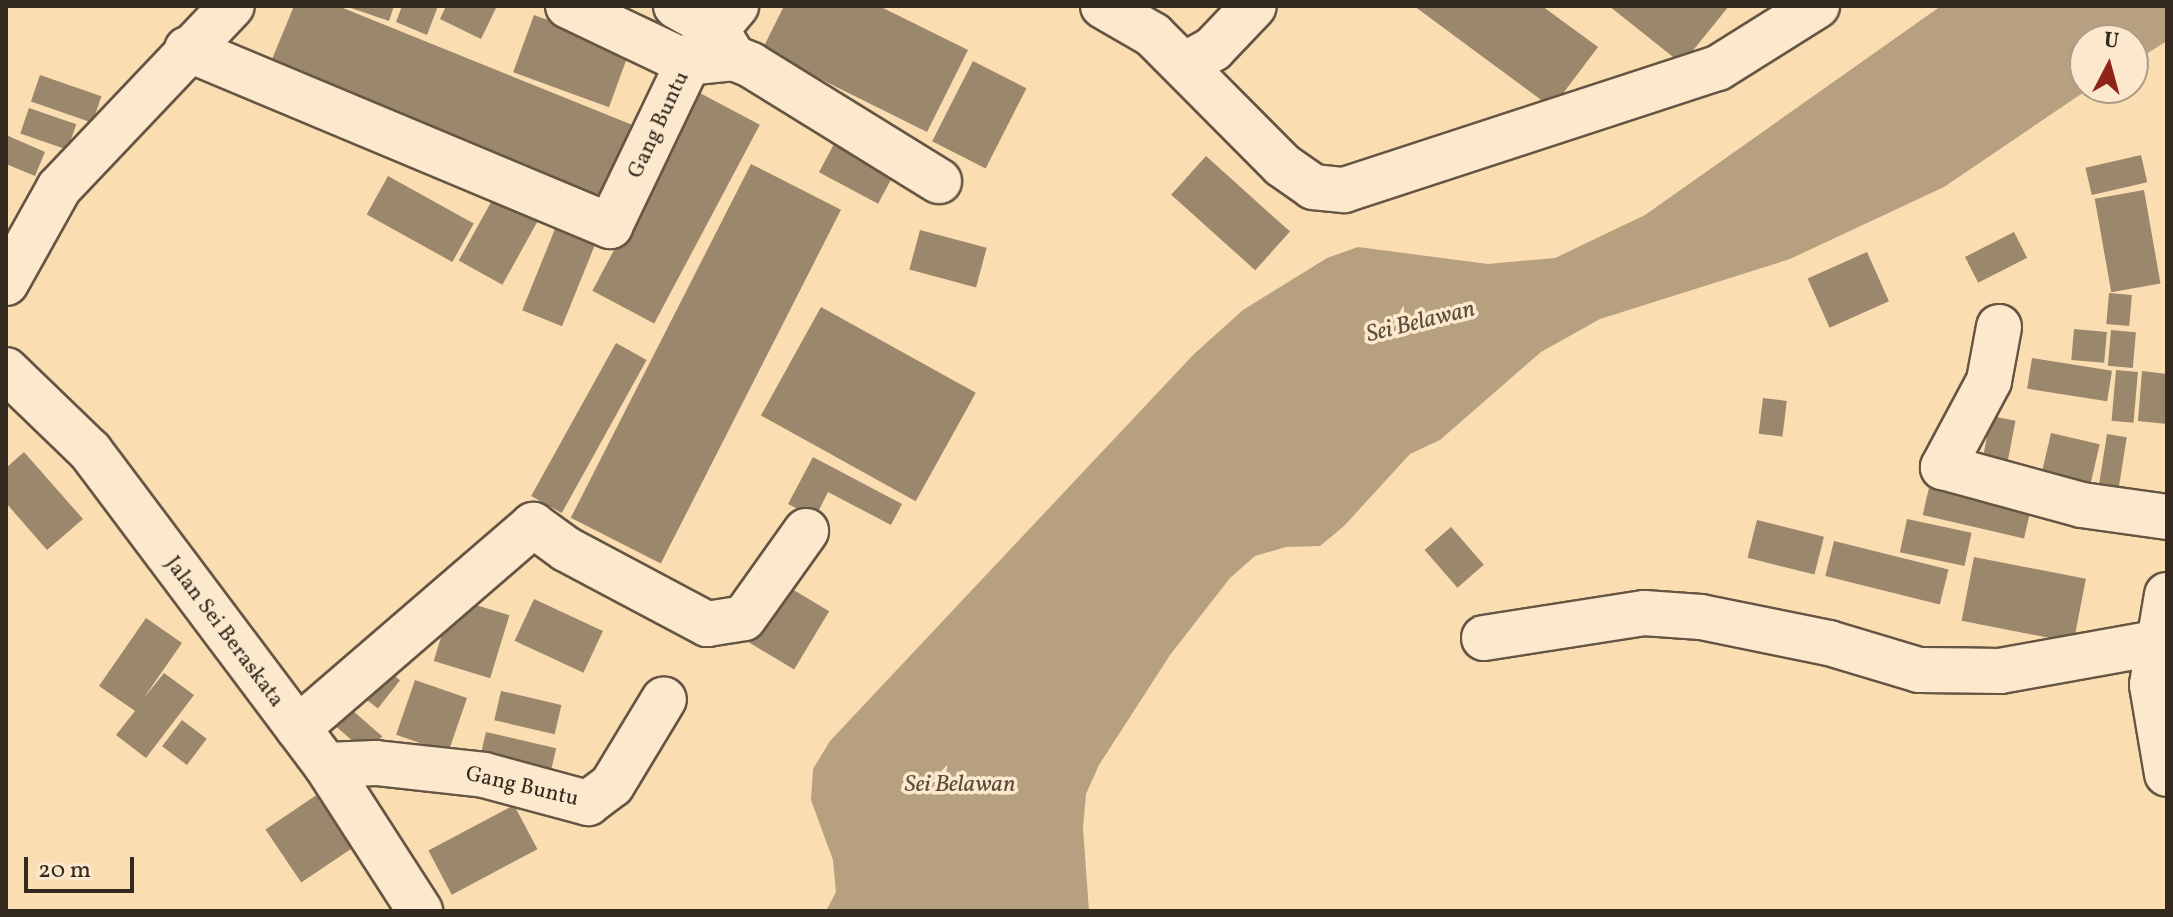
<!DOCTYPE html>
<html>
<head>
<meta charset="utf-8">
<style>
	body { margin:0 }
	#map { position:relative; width:2173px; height:917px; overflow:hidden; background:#fbddb2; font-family:Vollkorn,serif }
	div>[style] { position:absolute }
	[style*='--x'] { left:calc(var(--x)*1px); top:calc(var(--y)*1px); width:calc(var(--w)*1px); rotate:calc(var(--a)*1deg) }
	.water>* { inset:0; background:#b7a080 }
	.building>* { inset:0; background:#9b876b; transform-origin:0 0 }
	.roads { filter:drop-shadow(2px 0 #655644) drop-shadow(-2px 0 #655644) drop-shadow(0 2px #655644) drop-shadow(0 -2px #655644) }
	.minor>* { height:44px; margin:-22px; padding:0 22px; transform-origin:22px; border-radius:22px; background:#fce9cd }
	span { translate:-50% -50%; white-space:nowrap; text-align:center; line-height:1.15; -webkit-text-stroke:7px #fce9cd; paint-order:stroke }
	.street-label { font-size:22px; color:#33291f }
	.water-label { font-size:24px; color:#5b4d3c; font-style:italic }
	.frame { position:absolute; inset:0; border:8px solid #33291f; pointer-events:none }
	.north { position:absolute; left:2069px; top:24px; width:80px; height:80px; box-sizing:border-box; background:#fce9cd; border:2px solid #ac9c87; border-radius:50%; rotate:6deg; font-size:22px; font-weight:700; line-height:32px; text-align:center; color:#33291f }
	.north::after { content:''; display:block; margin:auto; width:28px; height:36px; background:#8f2418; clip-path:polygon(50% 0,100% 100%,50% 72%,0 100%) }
	.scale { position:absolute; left:24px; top:857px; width:110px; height:36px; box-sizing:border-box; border:4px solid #33291f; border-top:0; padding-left:10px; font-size:24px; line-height:28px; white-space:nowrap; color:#33291f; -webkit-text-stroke:6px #fce9cd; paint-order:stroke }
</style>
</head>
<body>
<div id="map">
	<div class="water">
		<div style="clip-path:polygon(1941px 6px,2167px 6px,2167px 41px,2133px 62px,2133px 40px,2085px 40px,2085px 88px,2090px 88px,1944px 187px,1790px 259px,1600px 319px,1541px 352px,1440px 440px,1410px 454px,1344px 526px,1320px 546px,1286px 547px,1255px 556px,1230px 578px,1170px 655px,1099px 765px,1086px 794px,1083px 828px,1089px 911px,826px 911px,836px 892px,833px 860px,811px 800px,813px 769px,830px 741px,1194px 354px,1243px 310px,1327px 258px,1358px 247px,1488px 264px,1555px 258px,1645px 215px)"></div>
	</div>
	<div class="building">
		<div style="clip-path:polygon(294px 6px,338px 6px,635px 126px,605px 199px,270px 64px)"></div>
		<div style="clip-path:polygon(345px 6px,394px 6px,389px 21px)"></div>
		<div style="clip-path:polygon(402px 6px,438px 6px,427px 35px,396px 22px)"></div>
		<div style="clip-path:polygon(446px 6px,492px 6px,496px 8px,481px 39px,440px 19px)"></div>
		<div style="clip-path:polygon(784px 6px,879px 6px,968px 50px,927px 132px,762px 50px)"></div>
		<div style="clip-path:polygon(1414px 6px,1542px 6px,1598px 47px,1552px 108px)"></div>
		<div style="clip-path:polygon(1609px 6px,1729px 6px,1682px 64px)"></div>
		<div style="left:534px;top:15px;width:102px;height:61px;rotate:20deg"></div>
		<div style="left:973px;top:61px;width:60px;height:90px;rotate:27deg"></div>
		<div style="left:40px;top:75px;width:65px;height:28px;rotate:19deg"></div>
		<div style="left:698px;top:92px;width:70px;height:225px;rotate:28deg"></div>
		<div style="left:29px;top:108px;width:50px;height:27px;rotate:19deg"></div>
		<div style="clip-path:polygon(6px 135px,45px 152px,35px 176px,6px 164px)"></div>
		<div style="left:834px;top:144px;width:67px;height:32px;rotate:28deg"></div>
		<div style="left:2141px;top:155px;width:28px;height:57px;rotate:77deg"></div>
		<div style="left:1206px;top:156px;width:113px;height:52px;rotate:42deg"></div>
		<div style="left:751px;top:164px;width:101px;height:397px;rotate:27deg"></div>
		<div style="left:388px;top:176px;width:98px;height:44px;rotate:29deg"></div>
		<div style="left:2144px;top:190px;width:95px;height:50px;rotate:80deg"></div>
		<div style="left:495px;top:195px;width:50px;height:75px;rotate:29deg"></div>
		<div style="left:557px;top:224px;width:43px;height:93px;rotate:22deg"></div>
		<div style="left:920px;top:230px;width:69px;height:41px;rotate:15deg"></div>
		<div style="left:2014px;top:232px;width:29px;height:55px;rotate:63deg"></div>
		<div style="left:1867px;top:252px;width:54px;height:65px;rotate:66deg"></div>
		<div style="left:2109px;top:293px;width:23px;height:31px;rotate:5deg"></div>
		<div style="left:821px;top:307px;width:177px;height:124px;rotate:29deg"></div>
		<div style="left:2074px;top:329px;width:33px;height:31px;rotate:5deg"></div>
		<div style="left:2111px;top:330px;width:25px;height:36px;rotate:5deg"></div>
		<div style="left:616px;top:343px;width:35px;height:175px;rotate:29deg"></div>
		<div style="left:2032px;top:358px;width:81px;height:31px;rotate:9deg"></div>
		<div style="left:2116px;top:370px;width:22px;height:51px;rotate:5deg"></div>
		<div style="clip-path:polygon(2142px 371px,2167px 374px,2167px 424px,2138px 421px)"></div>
		<div style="left:1763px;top:398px;width:24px;height:36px;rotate:7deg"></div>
		<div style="left:1991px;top:416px;width:25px;height:51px;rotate:11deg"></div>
		<div style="left:2051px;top:433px;width:50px;height:49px;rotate:13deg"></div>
		<div style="left:2107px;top:434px;width:20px;height:69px;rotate:9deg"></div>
		<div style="clip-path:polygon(24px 452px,83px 519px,47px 550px,6px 503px,6px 468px)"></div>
		<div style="clip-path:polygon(813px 457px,902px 504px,891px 525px,828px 492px,815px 518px,788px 504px)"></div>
		<div style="left:1931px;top:479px;width:104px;height:37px;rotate:13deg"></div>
		<div style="left:1907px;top:519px;width:66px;height:34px;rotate:12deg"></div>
		<div style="left:1757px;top:520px;width:69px;height:39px;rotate:14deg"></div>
		<div style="left:1451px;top:527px;width:50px;height:35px;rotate:49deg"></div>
		<div style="left:1834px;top:541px;width:118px;height:36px;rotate:14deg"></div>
		<div style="left:1974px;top:557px;width:114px;height:65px;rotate:11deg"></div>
		<div style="left:782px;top:583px;width:55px;height:68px;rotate:31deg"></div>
		<div style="left:453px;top:598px;width:59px;height:66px;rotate:17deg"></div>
		<div style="left:534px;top:599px;width:76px;height:46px;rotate:25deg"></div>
		<div style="clip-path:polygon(146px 618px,182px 643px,143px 699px,164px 673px,194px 695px,146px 758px,116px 735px,135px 711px,99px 686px)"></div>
		<div style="left:378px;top:663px;width:28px;height:36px;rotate:38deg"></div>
		<div style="left:415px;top:680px;width:55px;height:58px;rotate:19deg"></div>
		<div style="left:501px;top:691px;width:62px;height:30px;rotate:13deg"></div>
		<div style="left:352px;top:710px;width:40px;height:23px;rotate:41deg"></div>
		<div style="left:182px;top:720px;width:31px;height:33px;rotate:37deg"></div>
		<div style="left:486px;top:732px;width:72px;height:39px;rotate:13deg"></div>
		<div style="left:321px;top:792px;width:64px;height:67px;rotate:56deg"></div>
		<div style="left:514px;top:805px;width:50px;height:97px;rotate:62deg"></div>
	</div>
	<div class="roads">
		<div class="minor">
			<div style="--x:568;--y:6;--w:133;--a:25.4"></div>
			<div style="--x:688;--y:63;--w:46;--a:-6.2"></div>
			<div style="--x:734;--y:58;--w:18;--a:22"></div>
			<div style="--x:751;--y:65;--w:221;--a:31.7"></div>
			<div style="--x:676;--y:6;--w:45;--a:29.4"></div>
			<div style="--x:715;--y:28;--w:28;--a:58"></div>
			<div style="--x:1103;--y:6;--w:58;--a:30.1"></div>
			<div style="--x:1153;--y:35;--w:183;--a:45.2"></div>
			<div style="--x:1282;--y:165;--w:38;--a:35"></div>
			<div style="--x:1313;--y:187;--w:31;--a:6"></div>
			<div style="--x:1344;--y:190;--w:393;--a:-18.1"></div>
			<div style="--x:1718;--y:68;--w:117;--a:-32.1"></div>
			<div style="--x:187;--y:49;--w:459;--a:22.7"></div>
			<div style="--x:610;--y:226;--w:181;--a:-64.4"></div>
			<div style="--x:688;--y:63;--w:75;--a:-49.9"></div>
			<div style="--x:1186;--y:64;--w:31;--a:-29"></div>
			<div style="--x:1213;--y:49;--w:59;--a:-46.4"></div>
			<div style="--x:6;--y:283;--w:109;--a:-60.8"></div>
			<div style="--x:59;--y:188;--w:251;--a:-46.5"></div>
			<div style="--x:1999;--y:327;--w:55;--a:100.5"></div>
			<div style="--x:1989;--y:381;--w:98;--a:118.1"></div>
			<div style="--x:1943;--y:467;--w:144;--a:15.3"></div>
			<div style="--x:2082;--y:505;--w:86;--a:8"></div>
			<div style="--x:6;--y:370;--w:117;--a:44"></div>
			<div style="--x:90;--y:451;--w:393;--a:53.1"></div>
			<div style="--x:326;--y:765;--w:174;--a:57.2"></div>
			<div style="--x:2167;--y:595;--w:91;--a:99.5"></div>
			<div style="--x:2152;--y:685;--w:90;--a:80.4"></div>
			<div style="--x:1484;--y:638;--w:162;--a:-8.9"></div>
			<div style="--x:1644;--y:613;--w:57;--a:4"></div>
			<div style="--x:1701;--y:617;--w:131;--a:11.5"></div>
			<div style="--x:1829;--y:643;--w:94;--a:16.7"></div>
			<div style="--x:1919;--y:670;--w:81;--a:0.7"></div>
			<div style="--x:2000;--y:671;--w:158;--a:-10.2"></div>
			<div style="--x:298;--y:728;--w:311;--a:-40.8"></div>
			<div style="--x:533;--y:525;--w:41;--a:36"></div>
			<div style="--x:566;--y:549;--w:160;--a:28"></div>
			<div style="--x:707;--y:624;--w:37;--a:-9"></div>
			<div style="--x:744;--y:618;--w:107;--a:-54.5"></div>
			<div style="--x:326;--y:765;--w:50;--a:-2.3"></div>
			<div style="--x:376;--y:763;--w:109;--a:6.3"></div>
			<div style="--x:484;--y:775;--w:108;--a:15.1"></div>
			<div style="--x:588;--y:803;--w:30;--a:-37"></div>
			<div style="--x:612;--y:785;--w:100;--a:-58.8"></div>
		</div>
	</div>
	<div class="street-label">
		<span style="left:659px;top:125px;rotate:-65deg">Gang Buntu</span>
		<span style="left:224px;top:632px;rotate:53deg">Jalan Sei Beraskata</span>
		<span style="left:522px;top:787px;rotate:13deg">Gang Buntu</span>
	</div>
	<div class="water-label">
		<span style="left:1421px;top:323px;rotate:-14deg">Sei Belawan</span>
		<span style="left:960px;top:786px">Sei Belawan</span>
	</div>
	<div class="frame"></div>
	<div class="north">U</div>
	<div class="scale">20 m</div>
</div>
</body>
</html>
